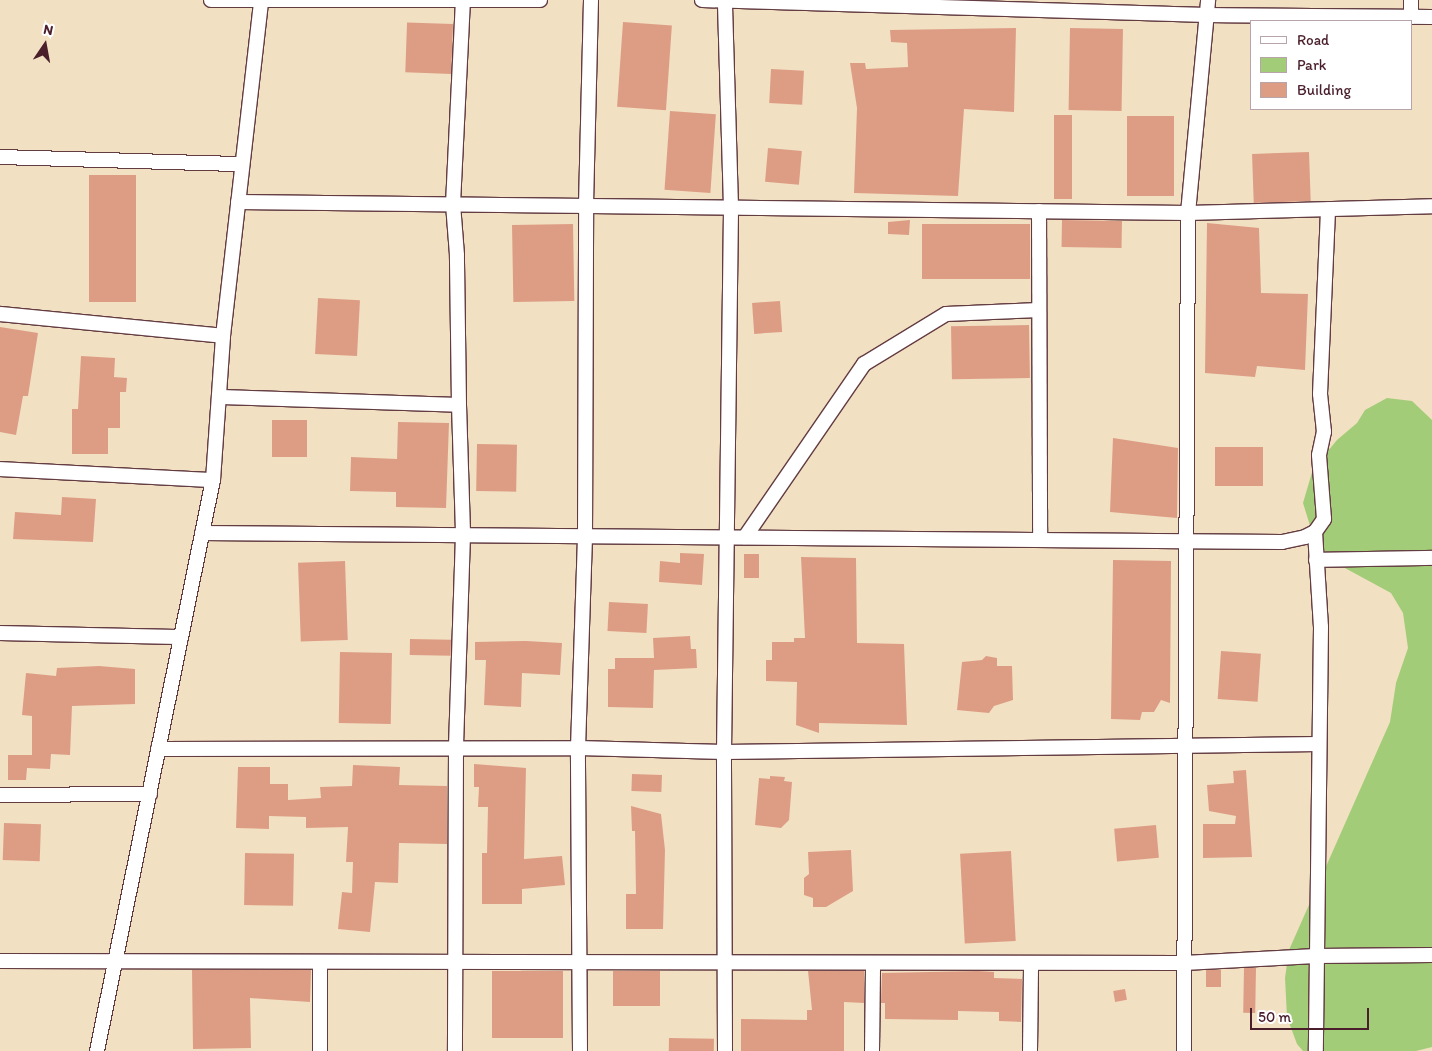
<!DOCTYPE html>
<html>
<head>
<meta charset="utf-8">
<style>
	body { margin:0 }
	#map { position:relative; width:1432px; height:1051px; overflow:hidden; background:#f2e0c2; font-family:Itim,sans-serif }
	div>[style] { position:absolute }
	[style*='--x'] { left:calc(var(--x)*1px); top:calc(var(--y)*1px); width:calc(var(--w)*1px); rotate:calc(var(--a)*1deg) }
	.green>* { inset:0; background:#a2cc78 }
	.building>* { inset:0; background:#dd9d85; transform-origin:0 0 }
	.roads { filter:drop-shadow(1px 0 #633c42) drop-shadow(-1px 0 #633c42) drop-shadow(0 1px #633c42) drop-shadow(0 -1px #633c42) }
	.street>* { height:14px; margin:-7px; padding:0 7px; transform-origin:7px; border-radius:7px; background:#fff }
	span { translate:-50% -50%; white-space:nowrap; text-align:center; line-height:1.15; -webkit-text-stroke:4px #fff; paint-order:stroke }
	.legend { position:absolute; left:1250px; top:20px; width:162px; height:90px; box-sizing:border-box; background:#fff; border:1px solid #b7a5aa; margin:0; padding:6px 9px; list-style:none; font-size:15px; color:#4a1f2b }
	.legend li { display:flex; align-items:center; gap:10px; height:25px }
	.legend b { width:25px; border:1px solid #b7a5aa }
	.north { position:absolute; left:20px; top:20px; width:50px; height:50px; -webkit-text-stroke:4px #fff; paint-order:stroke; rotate:12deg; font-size:14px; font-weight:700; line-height:20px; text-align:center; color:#4a1f2b }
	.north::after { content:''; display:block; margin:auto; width:18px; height:22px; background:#4a1f2b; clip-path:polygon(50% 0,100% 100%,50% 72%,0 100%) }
	.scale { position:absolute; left:1250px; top:1008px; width:119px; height:22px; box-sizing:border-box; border:2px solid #4a1f2b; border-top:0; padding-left:6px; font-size:15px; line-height:18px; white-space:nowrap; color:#4a1f2b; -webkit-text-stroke:4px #fff; paint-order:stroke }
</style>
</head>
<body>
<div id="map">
	<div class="green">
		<div style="clip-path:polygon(1387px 398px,1412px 401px,1432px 420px,1432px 1047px,1416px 1051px,1303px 1051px,1297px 1044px,1287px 1017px,1285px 978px,1289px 950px,1390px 722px,1396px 683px,1408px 648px,1403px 613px,1391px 593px,1332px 561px,1312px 532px,1303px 503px,1313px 469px,1337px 440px,1357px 423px,1365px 410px)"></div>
	</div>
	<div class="building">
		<div style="left:623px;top:22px;width:49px;height:85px;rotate:4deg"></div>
		<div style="left:453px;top:24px;width:50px;height:46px;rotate:92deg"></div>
		<div style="clip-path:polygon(1016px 28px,1014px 112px,964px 109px,958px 196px,854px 193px,857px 108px,850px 63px,865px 63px,866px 69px,908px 67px,907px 43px,891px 42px,890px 30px)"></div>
		<div style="left:1070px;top:28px;width:53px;height:82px;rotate:1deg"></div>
		<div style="left:771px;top:69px;width:33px;height:34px;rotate:3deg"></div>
		<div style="left:670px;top:111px;width:46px;height:79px;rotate:4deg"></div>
		<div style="left:1054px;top:115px;width:18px;height:84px"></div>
		<div style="left:1127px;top:116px;width:47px;height:80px"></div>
		<div style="left:768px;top:148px;width:34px;height:34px;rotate:5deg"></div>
		<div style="left:1309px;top:152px;width:49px;height:57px;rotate:88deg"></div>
		<div style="left:89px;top:175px;width:47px;height:127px"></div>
		<div style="clip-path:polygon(910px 220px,909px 235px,888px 234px,888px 222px)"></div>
		<div style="left:1062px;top:220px;width:60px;height:27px;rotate:1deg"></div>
		<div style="clip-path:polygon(1207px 223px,1259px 228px,1261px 293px,1308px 294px,1305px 370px,1257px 366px,1255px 377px,1205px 373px)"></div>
		<div style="left:573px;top:224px;width:77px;height:61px;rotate:89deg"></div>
		<div style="left:1030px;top:224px;width:55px;height:108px;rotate:90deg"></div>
		<div style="left:318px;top:298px;width:42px;height:56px;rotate:3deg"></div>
		<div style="left:780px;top:301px;width:31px;height:28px;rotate:86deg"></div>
		<div style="left:1029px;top:325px;width:53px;height:78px;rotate:89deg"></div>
		<div style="clip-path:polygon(0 327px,38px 333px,28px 396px,23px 396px,16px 435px,0 432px)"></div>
		<div style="clip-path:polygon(81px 356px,115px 358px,114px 377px,127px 378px,126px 392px,120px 392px,120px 428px,108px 428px,108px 454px,72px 454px,72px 409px,78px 409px)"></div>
		<div style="left:272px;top:420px;width:35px;height:37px"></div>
		<div style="clip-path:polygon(398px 422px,449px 423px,446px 508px,396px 507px,396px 492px,350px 491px,351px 457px,397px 459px)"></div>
		<div style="clip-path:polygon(1113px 438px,1178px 448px,1177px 518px,1110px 512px)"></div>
		<div style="left:477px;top:444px;width:40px;height:47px;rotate:1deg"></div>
		<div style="left:1215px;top:447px;width:48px;height:39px"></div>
		<div style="clip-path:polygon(62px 497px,96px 499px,93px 542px,13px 539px,15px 512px,61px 515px)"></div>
		<div style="clip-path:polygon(680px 553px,704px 554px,702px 585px,659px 582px,660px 561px,680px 563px)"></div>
		<div style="left:744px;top:554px;width:15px;height:24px"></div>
		<div style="clip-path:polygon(801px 557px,856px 558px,857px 643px,904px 644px,907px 725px,819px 723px,819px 733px,796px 725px,797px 682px,766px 681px,766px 660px,772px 660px,772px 642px,794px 642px,794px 638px,805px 638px)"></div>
		<div style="clip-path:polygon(1113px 560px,1171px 561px,1170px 703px,1161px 700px,1154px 712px,1142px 712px,1140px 720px,1111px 719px)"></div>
		<div style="left:345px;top:561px;width:79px;height:47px;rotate:88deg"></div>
		<div style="left:609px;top:602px;width:39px;height:29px;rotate:3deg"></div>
		<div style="clip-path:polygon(690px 636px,691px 649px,696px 649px,697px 668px,654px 670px,653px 708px,608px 707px,608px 669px,615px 669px,615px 658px,654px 658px,653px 638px)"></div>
		<div style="left:410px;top:639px;width:41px;height:16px;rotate:1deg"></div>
		<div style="clip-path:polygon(526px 641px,562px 643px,560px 675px,522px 673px,521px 707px,484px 705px,486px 660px,475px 660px,475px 642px)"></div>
		<div style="left:1221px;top:651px;width:40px;height:48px;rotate:4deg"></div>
		<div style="left:340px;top:652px;width:52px;height:71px;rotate:1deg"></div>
		<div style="clip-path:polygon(986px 656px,997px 658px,997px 666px,1012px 666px,1013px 700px,994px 706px,989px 713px,957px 710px,962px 662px,982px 660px)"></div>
		<div style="clip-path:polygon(99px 666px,135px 669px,135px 704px,72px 706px,70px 755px,51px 754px,50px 769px,27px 768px,26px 780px,8px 780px,8px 755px,32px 755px,32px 716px,22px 715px,26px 673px,56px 676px,57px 668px)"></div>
		<div style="clip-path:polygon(474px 764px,526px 768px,524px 859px,562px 856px,565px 885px,522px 889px,522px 904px,482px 904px,482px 853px,487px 853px,488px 807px,478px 807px,479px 787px,474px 787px)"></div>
		<div style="clip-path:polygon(353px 765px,400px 767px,399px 785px,447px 786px,447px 844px,399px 843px,398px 883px,375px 882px,370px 932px,338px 929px,342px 892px,352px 893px,353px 862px,346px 862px,348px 827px,306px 828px,306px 817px,269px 816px,269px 829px,236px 828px,238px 767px,270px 767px,270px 784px,288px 784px,288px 800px,321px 798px,320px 787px,352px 786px)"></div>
		<div style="clip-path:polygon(1246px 770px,1252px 857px,1203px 858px,1203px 824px,1235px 824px,1236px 816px,1209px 811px,1207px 785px,1234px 783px,1233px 771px)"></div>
		<div style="left:632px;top:774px;width:30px;height:17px;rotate:2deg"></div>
		<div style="clip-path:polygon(770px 776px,785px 777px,784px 781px,792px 782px,789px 820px,781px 828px,755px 825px,759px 778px,770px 779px)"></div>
		<div style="clip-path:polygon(631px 806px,661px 814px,665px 850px,663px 929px,626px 929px,626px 894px,636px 894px,635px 831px,632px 831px)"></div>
		<div style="left:4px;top:823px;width:37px;height:37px;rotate:2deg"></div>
		<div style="left:1156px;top:825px;width:33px;height:42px;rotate:85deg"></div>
		<div style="clip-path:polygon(851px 850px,853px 891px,826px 907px,813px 907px,813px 898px,804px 895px,804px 878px,809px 874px,808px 852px)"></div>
		<div style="left:1011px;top:851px;width:90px;height:51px;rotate:87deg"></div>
		<div style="left:245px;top:853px;width:49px;height:52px;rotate:1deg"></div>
		<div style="left:1256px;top:968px;width:45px;height:12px;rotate:91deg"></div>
		<div style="clip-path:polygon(192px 970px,311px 970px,310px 1002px,250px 998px,251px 1048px,193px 1049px)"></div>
		<div style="left:1221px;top:970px;width:17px;height:15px;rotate:90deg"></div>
		<div style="left:492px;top:971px;width:71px;height:67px"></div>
		<div style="left:613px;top:971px;width:47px;height:35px"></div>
		<div style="clip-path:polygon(808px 971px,864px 971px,864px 1003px,844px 1002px,844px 1051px,741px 1051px,741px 1019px,807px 1020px,807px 1010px,812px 1010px)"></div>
		<div style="clip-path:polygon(978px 971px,994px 972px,994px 978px,1022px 979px,1021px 1022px,999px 1021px,999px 1012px,958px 1011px,958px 1020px,885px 1019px,885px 1003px,881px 1003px,882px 973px)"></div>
		<div style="left:1125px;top:989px;width:11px;height:12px;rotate:80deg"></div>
		<div style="left:669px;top:1038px;width:45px;height:13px;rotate:1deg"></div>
	</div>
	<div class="roads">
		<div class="street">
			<div style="--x:211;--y:0;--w:329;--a:0"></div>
			<div style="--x:702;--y:0;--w:505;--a:1.7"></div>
			<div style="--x:1207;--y:15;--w:225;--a:0.5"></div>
			<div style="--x:1411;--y:0;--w:17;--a:90"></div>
			<div style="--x:0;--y:157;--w:242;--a:1.7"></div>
			<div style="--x:238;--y:202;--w:950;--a:0.66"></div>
			<div style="--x:1188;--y:213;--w:244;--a:-1.6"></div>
			<div style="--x:1039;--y:211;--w:328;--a:89.8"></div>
			<div style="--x:0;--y:314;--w:224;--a:5.6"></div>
			<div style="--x:221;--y:397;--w:238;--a:1.9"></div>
			<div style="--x:459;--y:405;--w:130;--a:88.2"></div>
			<div style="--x:463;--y:535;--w:213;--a:91.9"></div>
			<div style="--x:456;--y:748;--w:303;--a:90.2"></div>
			<div style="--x:459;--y:405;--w:150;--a:-90.8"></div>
			<div style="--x:457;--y:255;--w:51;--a:-94.5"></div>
			<div style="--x:453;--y:204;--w:203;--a:-87.2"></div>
			<div style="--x:0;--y:469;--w:213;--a:3"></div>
			<div style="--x:1315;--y:532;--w:95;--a:86.4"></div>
			<div style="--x:1321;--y:627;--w:424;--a:90.7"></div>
			<div style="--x:202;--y:533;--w:1080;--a:0.48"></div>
			<div style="--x:1282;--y:542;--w:24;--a:-12"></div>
			<div style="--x:1305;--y:537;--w:11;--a:-27"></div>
			<div style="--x:1315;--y:532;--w:16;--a:-55"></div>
			<div style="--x:1324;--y:519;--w:64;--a:-94.5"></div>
			<div style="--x:1319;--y:455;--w:24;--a:-78"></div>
			<div style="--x:1324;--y:432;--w:38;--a:-96"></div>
			<div style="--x:1320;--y:394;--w:185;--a:-87.5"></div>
			<div style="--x:745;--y:537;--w:210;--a:-55.5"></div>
			<div style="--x:864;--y:364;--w:96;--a:-31.4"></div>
			<div style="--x:946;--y:314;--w:93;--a:-2.5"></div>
			<div style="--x:1316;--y:560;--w:116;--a:-1"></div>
			<div style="--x:0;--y:633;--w:181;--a:1.3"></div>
			<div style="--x:158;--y:749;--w:420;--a:-0.1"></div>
			<div style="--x:578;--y:748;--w:146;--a:1.6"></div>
			<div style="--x:724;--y:752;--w:595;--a:-0.77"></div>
			<div style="--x:0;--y:795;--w:150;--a:-0.4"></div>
			<div style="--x:0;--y:961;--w:1184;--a:0.1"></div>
			<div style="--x:1184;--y:963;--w:132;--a:-3"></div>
			<div style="--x:1316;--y:956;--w:116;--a:-0.5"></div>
			<div style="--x:97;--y:1051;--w:583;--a:-78.52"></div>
			<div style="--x:213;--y:480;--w:144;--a:-86"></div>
			<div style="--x:223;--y:336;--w:338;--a:-83.5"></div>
			<div style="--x:320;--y:1051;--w:89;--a:-90"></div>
			<div style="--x:580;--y:1051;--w:303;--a:-90.4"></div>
			<div style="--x:578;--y:748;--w:212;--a:-88.1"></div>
			<div style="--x:585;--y:536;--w:331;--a:-89.8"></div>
			<div style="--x:586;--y:205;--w:205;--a:-88.6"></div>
			<div style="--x:725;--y:1051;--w:299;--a:-90.2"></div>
			<div style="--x:724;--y:752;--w:545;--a:-89.26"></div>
			<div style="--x:731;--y:207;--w:206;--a:-91.7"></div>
			<div style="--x:872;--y:1051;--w:88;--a:-89.3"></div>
			<div style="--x:1030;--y:1051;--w:88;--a:-89.3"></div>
			<div style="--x:1184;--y:1051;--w:838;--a:-89.73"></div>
			<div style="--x:1188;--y:213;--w:214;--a:-84.6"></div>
		</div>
	</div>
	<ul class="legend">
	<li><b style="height:6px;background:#fff"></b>Road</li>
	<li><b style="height:14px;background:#a2cc78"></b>Park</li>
	<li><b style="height:14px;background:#dd9d85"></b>Building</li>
	</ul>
	<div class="north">N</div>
	<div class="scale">50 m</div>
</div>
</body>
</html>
